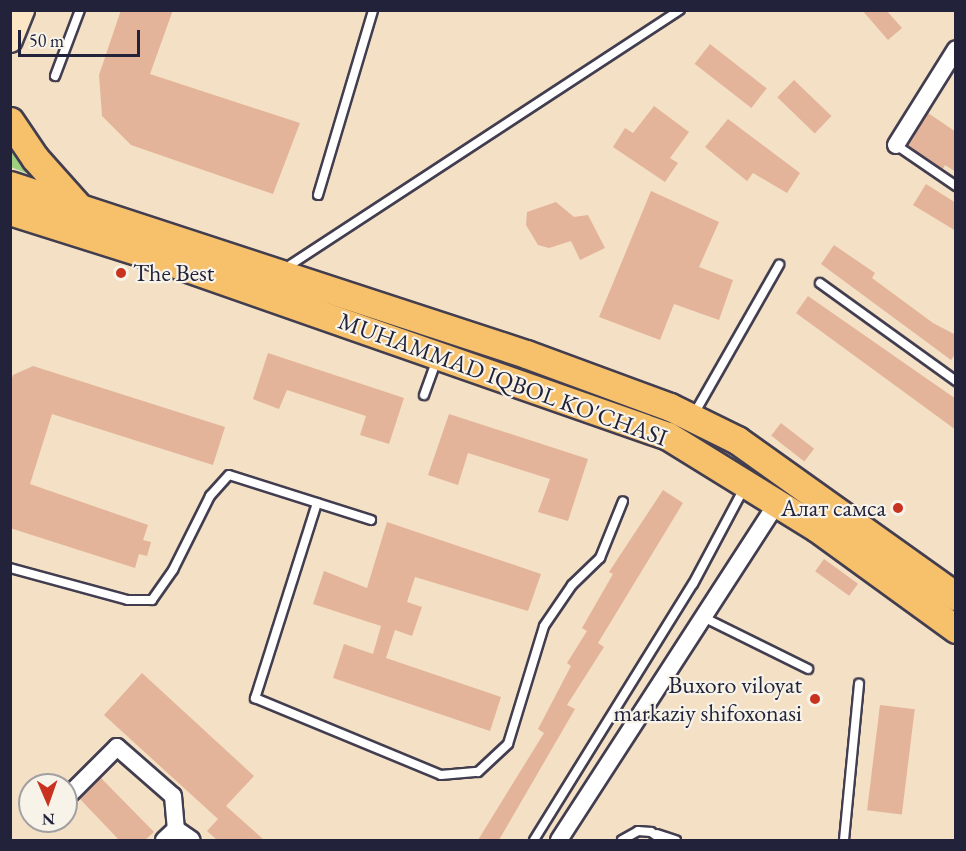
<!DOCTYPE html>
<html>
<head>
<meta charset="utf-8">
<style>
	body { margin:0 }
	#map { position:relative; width:966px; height:851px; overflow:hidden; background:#f4e0c5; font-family:"EB Garamond",serif }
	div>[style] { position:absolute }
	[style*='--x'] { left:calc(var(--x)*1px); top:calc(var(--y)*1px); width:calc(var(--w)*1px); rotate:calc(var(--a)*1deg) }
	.green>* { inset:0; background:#9dd07f }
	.building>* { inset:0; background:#e3b49a; transform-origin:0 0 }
	.roads { filter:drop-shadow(2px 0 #423e50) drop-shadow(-2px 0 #423e50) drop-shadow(0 2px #423e50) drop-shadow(0 -2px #423e50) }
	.lane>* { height:8px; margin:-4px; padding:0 4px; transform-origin:4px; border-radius:4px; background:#fff }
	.street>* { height:16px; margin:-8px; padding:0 8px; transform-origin:8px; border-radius:8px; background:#fff }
	.secondary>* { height:24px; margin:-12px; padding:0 12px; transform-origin:12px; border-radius:12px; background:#fce6c4 }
	.primary>* { height:27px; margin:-13.5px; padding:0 13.5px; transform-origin:13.5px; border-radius:13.5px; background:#f7c06b }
	.dots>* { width:16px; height:16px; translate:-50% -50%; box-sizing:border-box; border:3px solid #f7f3e8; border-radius:50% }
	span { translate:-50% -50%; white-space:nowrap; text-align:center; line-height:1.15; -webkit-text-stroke:4.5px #f7f3e8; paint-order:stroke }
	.poi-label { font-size:24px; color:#22223b }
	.left { translate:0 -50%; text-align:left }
	.right { translate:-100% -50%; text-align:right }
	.street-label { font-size:24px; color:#22223b }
	.frame { position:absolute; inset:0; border:12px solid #22223b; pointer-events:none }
	.north { position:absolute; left:18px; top:773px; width:60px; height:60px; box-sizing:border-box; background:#f7f3e8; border:2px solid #a29fa3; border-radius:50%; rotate:178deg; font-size:16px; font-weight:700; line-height:24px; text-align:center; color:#22223b }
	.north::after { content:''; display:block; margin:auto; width:21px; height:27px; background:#c8321e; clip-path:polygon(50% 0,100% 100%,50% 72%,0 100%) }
	.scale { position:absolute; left:18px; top:30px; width:122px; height:27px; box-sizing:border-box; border:3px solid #22223b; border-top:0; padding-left:8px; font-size:18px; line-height:21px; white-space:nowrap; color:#22223b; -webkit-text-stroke:4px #f7f3e8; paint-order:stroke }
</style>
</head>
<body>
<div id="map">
	<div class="green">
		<div style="clip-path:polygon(11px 134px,43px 180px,11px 167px)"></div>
	</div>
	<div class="building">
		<div style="clip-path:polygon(121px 10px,173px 10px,150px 74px,300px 123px,273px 194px,131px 145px,102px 116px,99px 75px)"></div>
		<div style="clip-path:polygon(862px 10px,886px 10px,902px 28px,888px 40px)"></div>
		<div style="left:710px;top:44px;width:72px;height:25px;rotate:38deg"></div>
		<div style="left:794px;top:80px;width:52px;height:24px;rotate:44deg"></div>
		<div style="clip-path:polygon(654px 106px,689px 132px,670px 158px,678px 163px,665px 182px,613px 147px,625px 128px,633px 133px)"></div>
		<div style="clip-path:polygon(928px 113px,956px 132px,956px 172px,945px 165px,943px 169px,908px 146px)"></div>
		<div style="clip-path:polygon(728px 119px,800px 173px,787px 193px,753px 173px,747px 181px,705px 147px)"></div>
		<div style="clip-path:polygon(926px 184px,956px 203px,956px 231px,913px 205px)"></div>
		<div style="clip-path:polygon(651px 191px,719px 222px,699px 267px,733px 280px,719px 320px,674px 304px,660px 340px,599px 317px)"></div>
		<div style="clip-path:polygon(556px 202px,574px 217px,588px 215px,605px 248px,580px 260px,571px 241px,549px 248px,538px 245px,526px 225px,527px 212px)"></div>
		<div style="clip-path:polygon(834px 245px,875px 273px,872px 278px,933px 323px,956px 335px,956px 353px,951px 360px,821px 264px)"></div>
		<div style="clip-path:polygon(808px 296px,956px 399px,956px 430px,796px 313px)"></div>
		<div style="clip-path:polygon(268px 353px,404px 398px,389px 444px,360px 435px,366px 416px,287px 390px,279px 409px,253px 399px)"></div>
		<div style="clip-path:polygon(33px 366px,225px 427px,213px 465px,52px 414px,30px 484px,148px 525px,143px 540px,151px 542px,147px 556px,139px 554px,135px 568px,10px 528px,10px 385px,13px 375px)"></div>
		<div style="clip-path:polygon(449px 414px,588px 459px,568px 521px,538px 512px,550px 479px,468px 453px,458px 485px,428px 475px)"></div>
		<div style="left:781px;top:423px;width:42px;height:16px;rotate:38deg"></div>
		<div style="clip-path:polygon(663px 490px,683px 503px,598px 643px,604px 647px,567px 705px,575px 709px,499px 840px,478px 840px,544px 733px,538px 729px,571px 666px,567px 663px,587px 631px,582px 628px,613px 574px,609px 572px)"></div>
		<div style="clip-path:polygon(387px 522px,541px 574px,528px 611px,415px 577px,407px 602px,422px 607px,412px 636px,395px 630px,386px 658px,501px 697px,490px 731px,333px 678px,344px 644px,373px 654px,381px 626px,313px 604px,324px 571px,367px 588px)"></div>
		<div style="left:824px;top:559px;width:42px;height:15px;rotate:36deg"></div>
		<div style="clip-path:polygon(142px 673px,254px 776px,226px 806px,264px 840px,217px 840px,207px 831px,218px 819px,104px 715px)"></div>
		<div style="left:880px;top:705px;width:35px;height:106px;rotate:7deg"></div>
		<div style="clip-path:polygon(101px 778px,154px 832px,145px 840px,119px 840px,80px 799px)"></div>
	</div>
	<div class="roads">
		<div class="lane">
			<div style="--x:55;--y:76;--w:71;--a:-69.3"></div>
			<div style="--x:896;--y:145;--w:73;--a:34.3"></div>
			<div style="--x:318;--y:195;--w:193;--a:-73.4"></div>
			<div style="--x:284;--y:269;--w:473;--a:-33.2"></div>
			<div style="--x:820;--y:283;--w:168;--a:35.8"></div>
			<div style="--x:424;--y:395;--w:37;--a:-70"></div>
			<div style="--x:694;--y:414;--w:172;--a:-60.3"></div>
			<div style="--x:317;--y:503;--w:205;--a:107.6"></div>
			<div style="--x:255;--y:698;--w:201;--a:22.5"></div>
			<div style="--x:441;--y:775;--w:37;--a:-5"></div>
			<div style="--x:478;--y:772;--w:41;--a:-43"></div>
			<div style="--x:508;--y:744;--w:123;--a:-73"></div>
			<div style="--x:544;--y:626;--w:50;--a:-55.7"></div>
			<div style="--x:572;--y:585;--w:39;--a:-44"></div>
			<div style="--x:600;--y:558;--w:61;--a:-68"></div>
			<div style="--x:10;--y:568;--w:122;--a:15.2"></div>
			<div style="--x:128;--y:600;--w:24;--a:0"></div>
			<div style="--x:152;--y:600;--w:37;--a:-55"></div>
			<div style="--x:173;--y:570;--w:83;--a:-63.4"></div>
			<div style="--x:210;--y:496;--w:28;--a:-48"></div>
			<div style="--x:229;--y:475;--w:149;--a:17.6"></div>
			<div style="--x:705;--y:618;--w:115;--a:26.3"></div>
			<div style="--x:657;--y:834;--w:20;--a:18"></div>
			<div style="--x:534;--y:840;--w:301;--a:-58.2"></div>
			<div style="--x:693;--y:584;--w:109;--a:-62"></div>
			<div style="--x:622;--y:840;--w:18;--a:-29"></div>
			<div style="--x:638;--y:831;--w:13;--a:4"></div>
			<div style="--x:651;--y:832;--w:14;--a:36"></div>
			<div style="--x:844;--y:840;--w:157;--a:-84.5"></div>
		</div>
		<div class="street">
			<div style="--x:896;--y:145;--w:113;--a:-58"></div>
			<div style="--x:66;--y:798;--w:72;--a:-45"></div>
			<div style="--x:117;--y:747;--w:74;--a:41.2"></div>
			<div style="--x:173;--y:796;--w:33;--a:85"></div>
			<div style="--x:176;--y:829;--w:19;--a:35"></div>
			<div style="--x:164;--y:840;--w:16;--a:-43"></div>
			<div style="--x:559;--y:840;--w:401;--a:-57.1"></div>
		</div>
		<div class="secondary">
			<div style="--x:10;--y:40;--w:32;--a:-68"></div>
		</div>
		<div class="primary">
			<div style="--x:10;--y:121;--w:45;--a:56"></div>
			<div style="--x:35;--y:158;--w:62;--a:48.3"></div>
			<div style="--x:10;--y:185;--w:543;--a:18.13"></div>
			<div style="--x:526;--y:354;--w:153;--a:20.2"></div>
			<div style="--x:670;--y:407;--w:75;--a:26.2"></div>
			<div style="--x:737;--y:440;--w:269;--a:35.5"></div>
			<div style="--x:10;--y:211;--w:153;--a:17.5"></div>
			<div style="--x:156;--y:257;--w:542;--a:19.27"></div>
			<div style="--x:668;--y:436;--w:175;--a:31.7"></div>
			<div style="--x:817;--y:528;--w:172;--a:36"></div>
		</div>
	</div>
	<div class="dots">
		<div style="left:121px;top:273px;background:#c8321e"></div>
		<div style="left:898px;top:508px;background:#c8321e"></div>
		<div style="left:815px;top:699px;background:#c8321e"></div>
	</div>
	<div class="poi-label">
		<span class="left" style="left:133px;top:273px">The Best</span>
		<span class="right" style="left:886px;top:508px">Алат самса</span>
		<span class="right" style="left:802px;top:699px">Buxoro viloyat<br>markaziy shifoxonasi</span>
	</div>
	<div class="street-label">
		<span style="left:503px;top:379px;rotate:20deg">MUHAMMAD IQBOL KO'CHASI</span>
	</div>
	<div class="frame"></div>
	<div class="north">N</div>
	<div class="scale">50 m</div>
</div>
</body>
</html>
